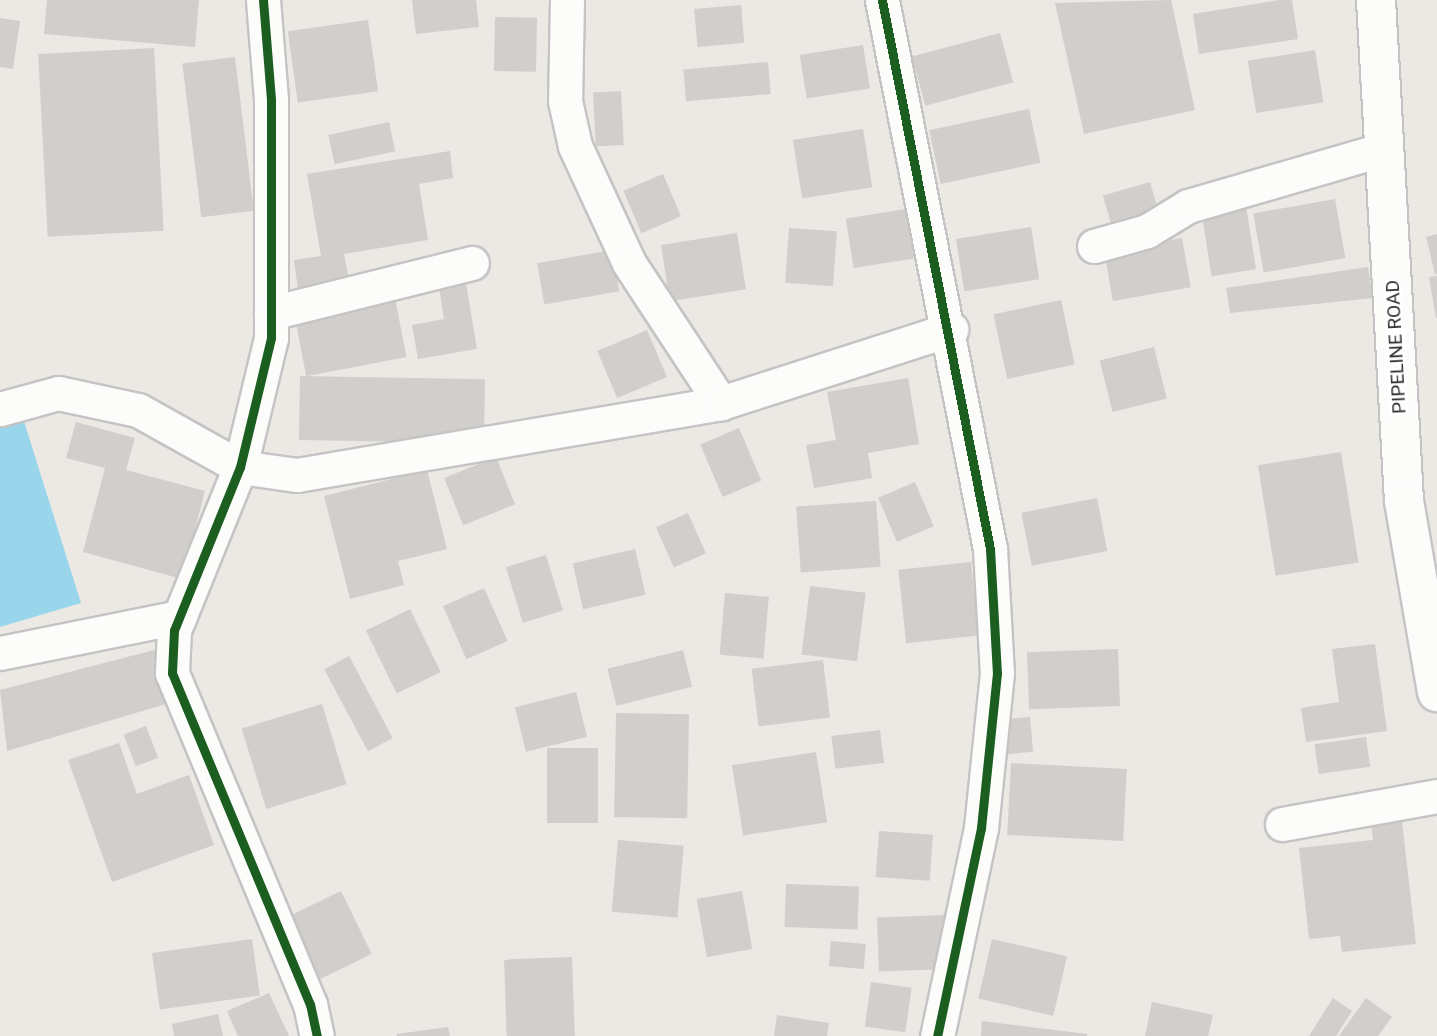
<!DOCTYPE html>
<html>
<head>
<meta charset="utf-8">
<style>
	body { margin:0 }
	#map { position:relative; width:1437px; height:1036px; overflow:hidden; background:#ece8e4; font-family:Roboto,sans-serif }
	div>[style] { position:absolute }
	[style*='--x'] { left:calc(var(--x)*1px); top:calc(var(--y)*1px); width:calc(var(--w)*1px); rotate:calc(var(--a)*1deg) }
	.water>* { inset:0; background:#99d6ec }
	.building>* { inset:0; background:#d1cecb; transform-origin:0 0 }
	.roads { filter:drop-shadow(2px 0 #c5c4c5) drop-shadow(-2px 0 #c5c4c5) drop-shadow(0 2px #c5c4c5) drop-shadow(0 -2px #c5c4c5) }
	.street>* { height:33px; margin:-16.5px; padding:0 16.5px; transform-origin:16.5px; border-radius:16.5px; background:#fcfcfb }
	.secondary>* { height:38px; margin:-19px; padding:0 19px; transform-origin:19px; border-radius:19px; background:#fcfcfb }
	.cycleway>* { height:9px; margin:-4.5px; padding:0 4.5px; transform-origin:4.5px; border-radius:4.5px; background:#1b5e20 }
	span { translate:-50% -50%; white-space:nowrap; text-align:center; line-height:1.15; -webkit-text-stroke:6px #fff; paint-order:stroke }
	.street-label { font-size:19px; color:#2e2e2e }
</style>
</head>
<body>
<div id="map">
	<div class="water">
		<div style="clip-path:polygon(22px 415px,81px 603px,0 627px,0 421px)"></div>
	</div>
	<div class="building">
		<div style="clip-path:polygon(47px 0,199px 0,195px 47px,44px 34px)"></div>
		<div style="clip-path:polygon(412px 0,476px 0,479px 27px,416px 34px)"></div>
		<div style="clip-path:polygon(1171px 0,1195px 110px,1084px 134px,1055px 3px)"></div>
		<div style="clip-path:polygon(1279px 0,1292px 0,1298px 39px,1199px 54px,1193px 14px)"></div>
		<div style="left:741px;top:5px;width:38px;height:47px;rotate:85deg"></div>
		<div style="left:495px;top:17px;width:42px;height:54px;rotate:1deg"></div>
		<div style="clip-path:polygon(0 18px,20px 21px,13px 69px,0 67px)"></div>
		<div style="left:368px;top:20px;width:72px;height:81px;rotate:82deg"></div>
		<div style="left:1000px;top:33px;width:51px;height:91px;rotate:75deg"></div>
		<div style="left:863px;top:45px;width:44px;height:64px;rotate:81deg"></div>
		<div style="left:154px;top:48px;width:183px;height:116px;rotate:87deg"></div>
		<div style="left:1315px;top:50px;width:53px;height:68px;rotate:81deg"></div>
		<div style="left:235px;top:57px;width:155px;height:53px;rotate:83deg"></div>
		<div style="left:768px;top:62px;width:32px;height:85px;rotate:85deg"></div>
		<div style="left:621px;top:91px;width:54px;height:28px;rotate:87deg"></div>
		<div style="left:1029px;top:109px;width:55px;height:102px;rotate:78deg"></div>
		<div style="left:389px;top:122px;width:30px;height:62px;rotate:78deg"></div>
		<div style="left:863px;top:129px;width:59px;height:71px;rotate:81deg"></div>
		<div style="clip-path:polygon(450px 151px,453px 178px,419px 184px,428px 240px,344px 254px,349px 281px,298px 290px,294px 260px,321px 256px,307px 174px)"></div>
		<div style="left:663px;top:174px;width:46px;height:43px;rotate:67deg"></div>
		<div style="left:1150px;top:182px;width:36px;height:49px;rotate:74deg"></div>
		<div style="left:1335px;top:199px;width:60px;height:83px;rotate:80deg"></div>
		<div style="left:1246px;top:206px;width:64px;height:45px;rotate:81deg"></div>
		<div style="left:906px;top:209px;width:50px;height:61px;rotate:81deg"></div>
		<div style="left:1031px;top:227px;width:53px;height:76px;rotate:81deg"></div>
		<div style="left:789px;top:228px;width:48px;height:55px;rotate:4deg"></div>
		<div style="left:737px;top:233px;width:57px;height:77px;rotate:81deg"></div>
		<div style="clip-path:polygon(1437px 234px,1437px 274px,1435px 274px,1426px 237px)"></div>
		<div style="left:1182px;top:238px;width:50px;height:79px;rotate:80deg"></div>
		<div style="left:612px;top:250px;width:42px;height:76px;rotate:80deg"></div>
		<div style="clip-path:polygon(1368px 267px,1373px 298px,1230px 313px,1226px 288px)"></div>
		<div style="clip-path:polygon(1437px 276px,1437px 318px,1436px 318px,1429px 277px)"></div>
		<div style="clip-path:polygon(466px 283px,477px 349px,418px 359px,412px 325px,444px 319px,439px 287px)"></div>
		<div style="left:395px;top:298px;width:60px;height:102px;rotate:79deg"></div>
		<div style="left:1061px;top:300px;width:66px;height:69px;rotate:78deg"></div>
		<div style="left:647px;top:330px;width:51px;height:54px;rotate:67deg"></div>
		<div style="left:1154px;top:347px;width:53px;height:56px;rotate:76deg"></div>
		<div style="left:300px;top:376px;width:185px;height:64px;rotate:1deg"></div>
		<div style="clip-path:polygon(908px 378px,919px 444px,868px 453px,872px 478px,814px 488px,806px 445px,836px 440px,827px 392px)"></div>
		<div style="clip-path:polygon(76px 422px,135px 438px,126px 470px,205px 491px,182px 579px,83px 552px,105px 468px,66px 458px)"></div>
		<div style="left:739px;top:428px;width:57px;height:42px;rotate:67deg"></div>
		<div style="left:1341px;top:452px;width:112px;height:84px;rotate:81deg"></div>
		<div style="left:496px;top:457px;width:51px;height:56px;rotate:68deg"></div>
		<div style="clip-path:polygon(427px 470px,447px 549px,398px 561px,404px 585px,350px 599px,324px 496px)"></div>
		<div style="left:915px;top:482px;width:48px;height:40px;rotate:67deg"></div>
		<div style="left:1097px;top:498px;width:54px;height:77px;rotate:79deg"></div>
		<div style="left:876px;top:501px;width:66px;height:80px;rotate:86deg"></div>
		<div style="left:688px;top:513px;width:44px;height:35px;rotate:66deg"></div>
		<div style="left:635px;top:549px;width:47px;height:64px;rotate:77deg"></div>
		<div style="left:546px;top:555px;width:58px;height:42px;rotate:73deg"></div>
		<div style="left:971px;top:562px;width:74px;height:73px;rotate:84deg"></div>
		<div style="left:810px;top:586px;width:56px;height:69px;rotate:7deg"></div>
		<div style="left:484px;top:588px;width:58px;height:45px;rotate:66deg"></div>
		<div style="left:725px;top:593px;width:44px;height:62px;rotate:5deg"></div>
		<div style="left:410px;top:609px;width:70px;height:49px;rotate:64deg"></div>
		<div style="clip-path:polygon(1375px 644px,1387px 731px,1306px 742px,1301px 708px,1339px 702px,1332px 649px)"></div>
		<div style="clip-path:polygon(158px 649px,173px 702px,7px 751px,0 690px)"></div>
		<div style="left:1118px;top:649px;width:57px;height:91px;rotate:88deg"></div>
		<div style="left:683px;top:650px;width:38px;height:78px;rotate:76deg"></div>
		<div style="left:349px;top:656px;width:93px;height:28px;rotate:62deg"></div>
		<div style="left:823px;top:660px;width:58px;height:72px;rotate:83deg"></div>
		<div style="left:576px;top:692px;width:46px;height:63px;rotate:76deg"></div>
		<div style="left:322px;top:704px;width:84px;height:84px;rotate:73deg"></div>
		<div style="left:616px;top:713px;width:73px;height:104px;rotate:1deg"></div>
		<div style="left:1030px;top:717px;width:35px;height:29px;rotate:85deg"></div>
		<div style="left:146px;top:726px;width:34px;height:24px;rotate:69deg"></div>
		<div style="left:880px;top:730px;width:33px;height:49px;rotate:83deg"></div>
		<div style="left:1366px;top:737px;width:30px;height:52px;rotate:82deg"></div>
		<div style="clip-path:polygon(119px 743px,137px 794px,189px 775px,214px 845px,112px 882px,68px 760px)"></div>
		<div style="left:547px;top:748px;width:51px;height:75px"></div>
		<div style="left:816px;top:752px;width:71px;height:85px;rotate:81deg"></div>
		<div style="left:1011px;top:763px;width:116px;height:72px;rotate:3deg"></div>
		<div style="clip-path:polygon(1401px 813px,1416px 944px,1342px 952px,1340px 936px,1309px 939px,1299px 848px,1373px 840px,1370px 816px)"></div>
		<div style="left:879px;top:831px;width:54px;height:46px;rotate:4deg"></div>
		<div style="left:618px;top:840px;width:66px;height:72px;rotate:5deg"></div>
		<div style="left:786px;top:884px;width:73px;height:43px;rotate:2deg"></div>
		<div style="left:341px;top:891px;width:70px;height:59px;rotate:64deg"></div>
		<div style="left:742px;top:891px;width:59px;height:46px;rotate:80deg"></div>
		<div style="left:946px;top:915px;width:54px;height:69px;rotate:88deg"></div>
		<div style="left:252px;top:939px;width:57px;height:101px;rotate:82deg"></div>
		<div style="left:992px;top:939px;width:77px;height:61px;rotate:13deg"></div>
		<div style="left:831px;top:941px;width:35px;height:25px;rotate:5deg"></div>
		<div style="left:572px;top:957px;width:79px;height:68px;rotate:88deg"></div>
		<div style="left:871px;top:982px;width:41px;height:45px;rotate:8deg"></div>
		<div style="clip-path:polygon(269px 993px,289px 1036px,238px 1036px,227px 1011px)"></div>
		<div style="clip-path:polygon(1333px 998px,1352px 1011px,1336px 1036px,1309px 1036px)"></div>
		<div style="clip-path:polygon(1366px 998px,1392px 1017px,1378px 1036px,1339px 1036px)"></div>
		<div style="clip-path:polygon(1152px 1002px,1213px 1015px,1208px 1036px,1145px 1036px)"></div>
		<div style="clip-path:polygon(218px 1014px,223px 1036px,174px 1036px,172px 1024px)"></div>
		<div style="clip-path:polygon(777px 1015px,829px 1023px,827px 1036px,774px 1036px)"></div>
		<div style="clip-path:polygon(982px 1021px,1087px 1034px,1087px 1036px,981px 1036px)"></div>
		<div style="clip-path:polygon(448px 1027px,450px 1036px,397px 1036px,397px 1034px)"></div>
	</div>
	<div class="roads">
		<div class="street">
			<div style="--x:263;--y:0;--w:100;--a:85.4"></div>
			<div style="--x:271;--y:100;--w:238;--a:90"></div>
			<div style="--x:271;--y:338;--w:133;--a:103.5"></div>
			<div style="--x:240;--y:467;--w:176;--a:112"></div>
			<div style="--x:174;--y:630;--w:43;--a:92.7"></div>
			<div style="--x:172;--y:673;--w:359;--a:67.4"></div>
			<div style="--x:310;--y:1004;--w:33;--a:78"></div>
			<div style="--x:567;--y:0;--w:101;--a:91.1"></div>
			<div style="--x:565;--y:101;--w:46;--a:77.5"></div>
			<div style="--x:575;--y:146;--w:129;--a:65.2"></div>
			<div style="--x:629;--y:263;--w:168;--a:56.7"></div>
			<div style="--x:882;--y:0;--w:560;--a:78.87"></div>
			<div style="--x:990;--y:549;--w:124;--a:86.8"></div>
			<div style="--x:997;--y:673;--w:156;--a:95.9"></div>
			<div style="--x:981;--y:828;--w:213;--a:101.9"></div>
			<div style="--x:1094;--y:246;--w:55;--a:-15.8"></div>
			<div style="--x:1147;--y:231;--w:48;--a:-31.4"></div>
			<div style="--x:1188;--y:206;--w:204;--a:-16.2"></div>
			<div style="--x:271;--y:313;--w:207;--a:-14"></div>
			<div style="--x:0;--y:409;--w:60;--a:-15.4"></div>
			<div style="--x:58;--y:393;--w:82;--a:12"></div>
			<div style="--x:138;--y:410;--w:117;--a:29.2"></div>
			<div style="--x:240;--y:467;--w:58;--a:8"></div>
			<div style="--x:297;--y:475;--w:430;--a:-9.6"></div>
			<div style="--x:721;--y:403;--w:242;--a:-17.8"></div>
			<div style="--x:0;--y:653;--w:183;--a:-11.4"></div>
			<div style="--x:1282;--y:824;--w:158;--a:-10.2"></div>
		</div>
		<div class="secondary">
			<div style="--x:1376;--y:0;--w:502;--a:86.8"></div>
			<div style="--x:1404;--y:501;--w:194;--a:80.2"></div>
		</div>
	</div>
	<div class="cycleway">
		<div style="--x:263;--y:0;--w:100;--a:85.4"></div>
		<div style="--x:271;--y:100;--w:238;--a:90"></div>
		<div style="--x:271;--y:338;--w:133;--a:103.5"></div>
		<div style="--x:240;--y:467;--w:176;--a:112"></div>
		<div style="--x:174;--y:630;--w:43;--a:92.7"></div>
		<div style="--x:172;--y:673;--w:359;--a:67.4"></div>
		<div style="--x:310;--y:1004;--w:33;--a:78"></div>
		<div style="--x:882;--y:0;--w:560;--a:78.87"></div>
		<div style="--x:990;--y:549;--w:124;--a:86.8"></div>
		<div style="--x:997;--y:673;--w:156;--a:95.9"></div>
		<div style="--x:981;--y:828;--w:213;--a:101.9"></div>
	</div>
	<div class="street-label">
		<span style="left:1396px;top:347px;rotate:-93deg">PIPELINE ROAD</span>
	</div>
</div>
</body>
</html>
